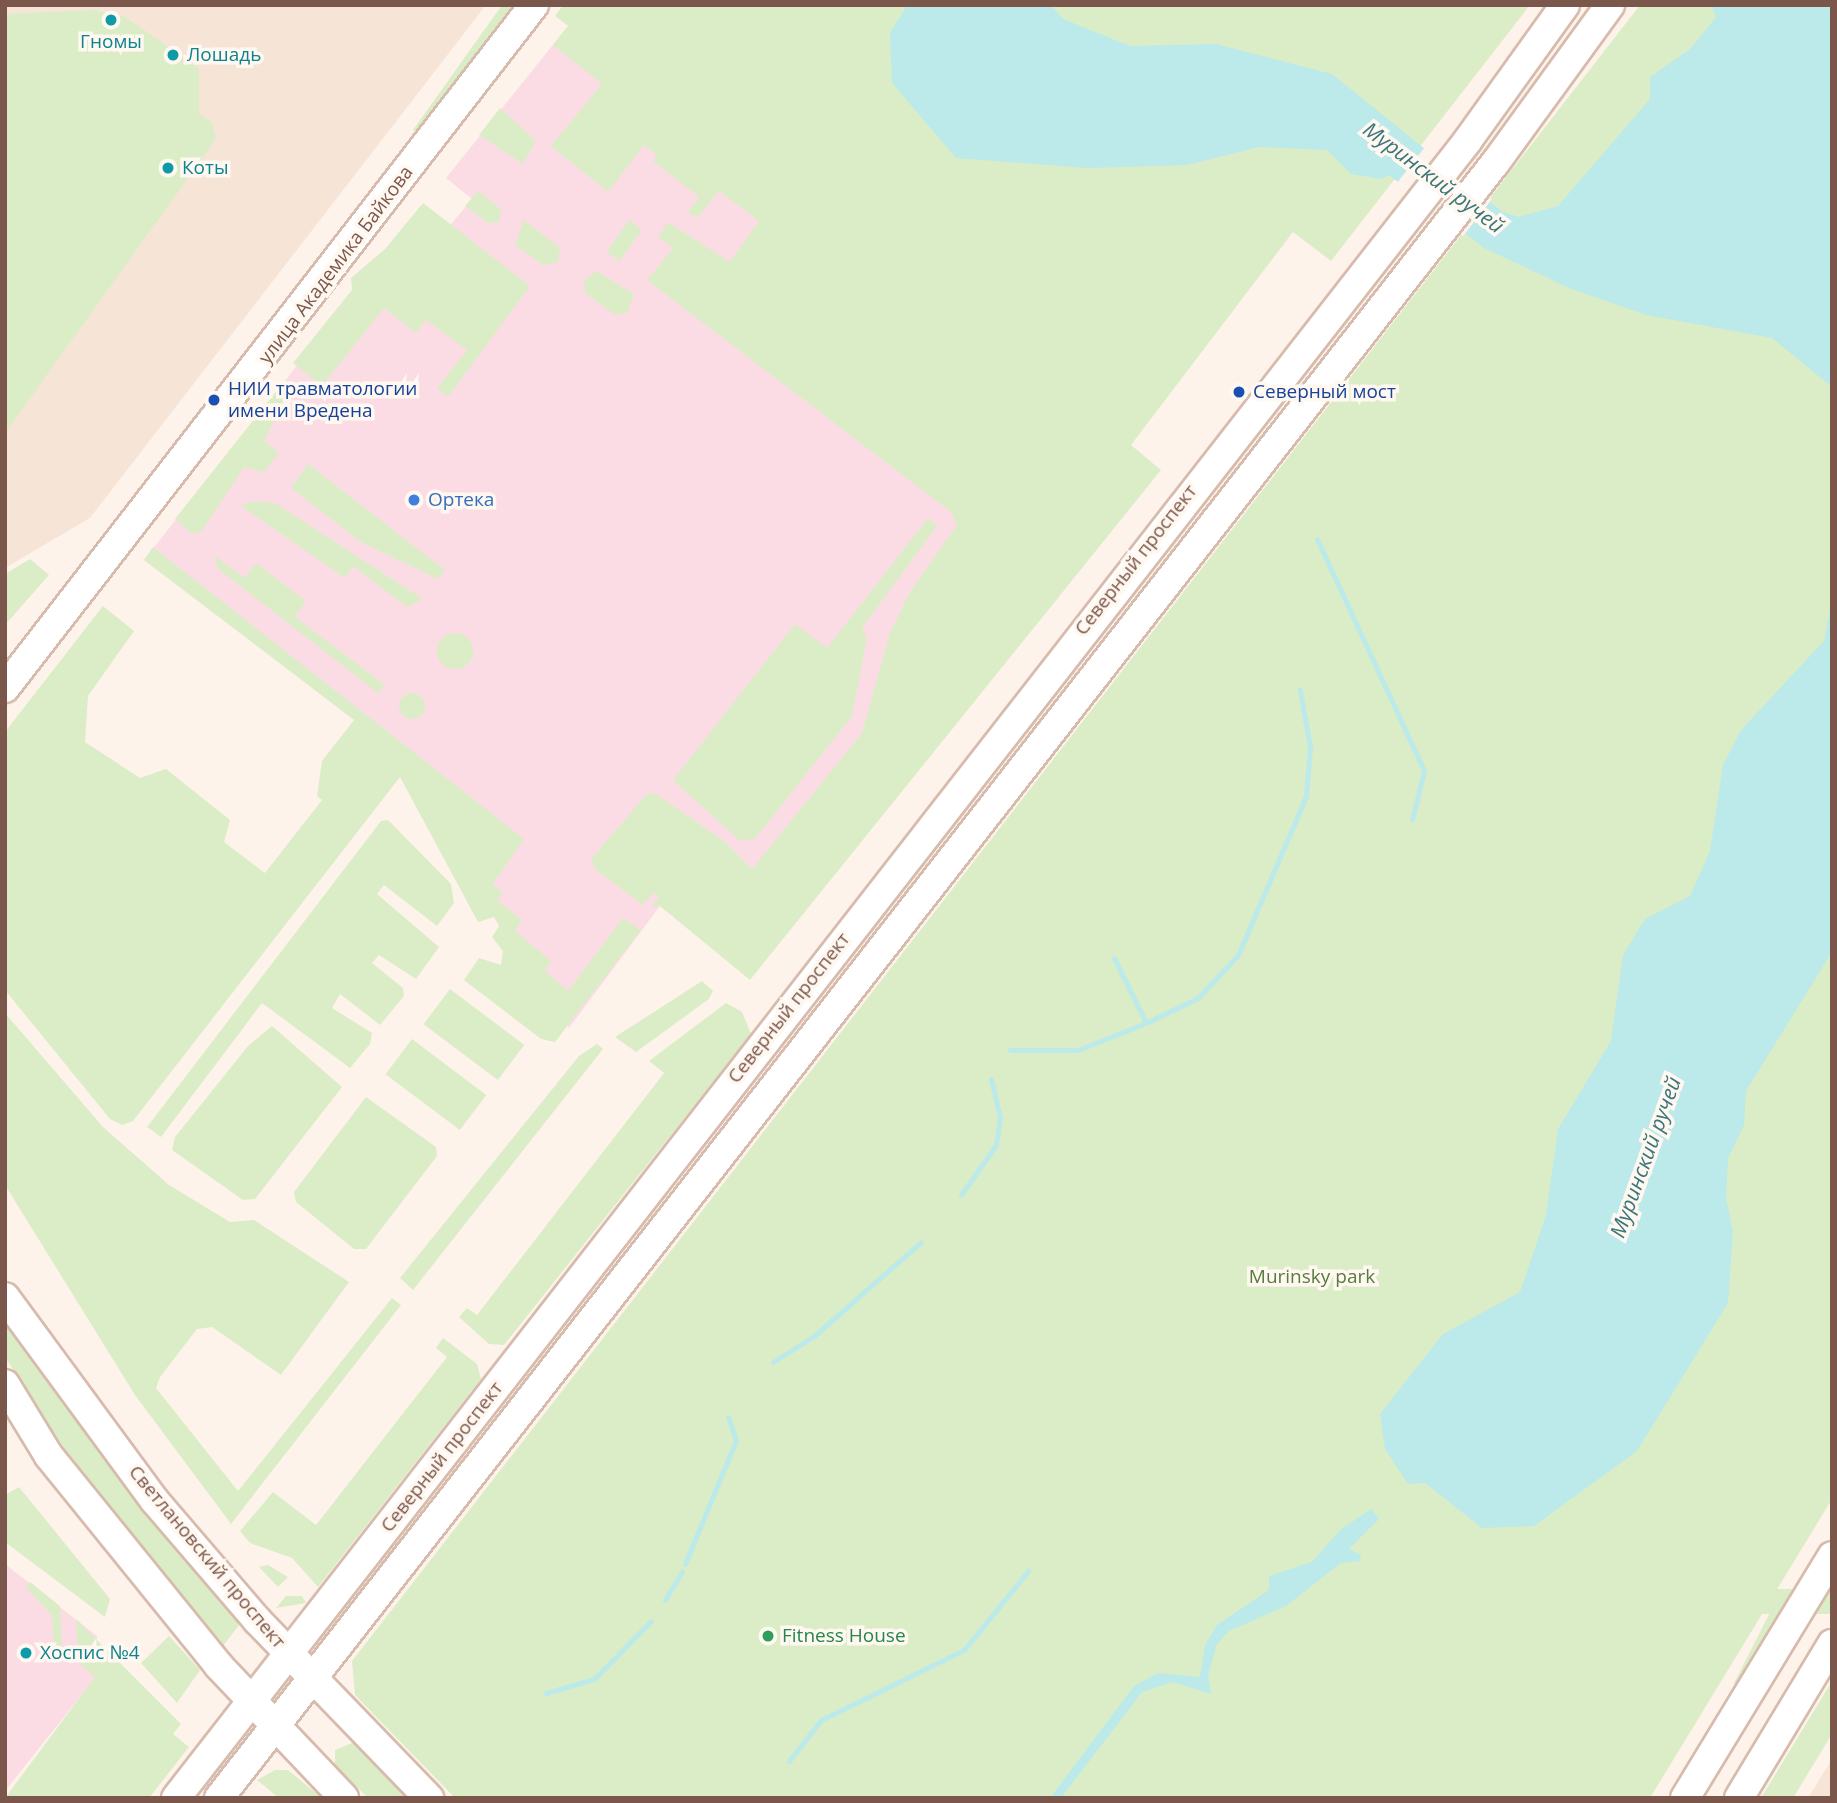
<!DOCTYPE html>
<html>
<head>
<meta charset="utf-8">
<style>
	body { margin:0 }
	#map { position:relative; width:1837px; height:1803px; overflow:hidden; background:#fef3ea; font-family:"Open Sans",sans-serif }
	div>[style] { position:absolute }
	[style*='--x'] { left:calc(var(--x)*1px); top:calc(var(--y)*1px); width:calc(var(--w)*1px); rotate:calc(var(--a)*1deg) }
	.residential>* { inset:0; background:#f6e4d7 }
	.medical>* { inset:0; background:#fcdce4 }
	.green>* { inset:0; background:#dbedc6; transform-origin:0 0 }
	.round { border-radius:50% }
	.water>* { inset:0; background:#bce9ea }
	.pier>* { inset:0; background:#fef3ea; transform-origin:0 0 }
	.stream>* { height:5px; margin:-2.5px; padding:0 2.5px; transform-origin:2.5px; border-radius:2.5px; background:#bce9ea }
	.roads { filter:drop-shadow(2px 0 #d7bbad) drop-shadow(-2px 0 #d7bbad) drop-shadow(0 2px #d7bbad) drop-shadow(0 -2px #d7bbad) }
	.secondary>* { height:28px; margin:-14px; padding:0 14px; transform-origin:14px; border-radius:14px; background:#fff }
	.dots>* { width:19px; height:19px; translate:-50% -50%; box-sizing:border-box; border:4px solid #fff8f1; border-radius:50% }
	span { translate:-50% -50%; white-space:nowrap; text-align:center; line-height:1.15; -webkit-text-stroke:7px #fff8f1; paint-order:stroke }
	.culture-label { font-size:19px; color:#0d838f }
	.left { translate:0 -50%; text-align:left }
	.street-label { font-size:19px; color:#7b564a }
	.transit-label { font-size:19px; color:#164399 }
	.shop-label { font-size:19px; color:#366cbe }
	.park-label { font-size:19px; color:#587b3e }
	.leisure-label { font-size:19px; color:#27864d }
	.water-label { font-size:21px; color:#3a7679; font-style:italic }
	.frame { position:absolute; inset:0; border:7px solid #7b564a; pointer-events:none }
</style>
</head>
<body>
<div id="map">
	<div class="residential">
		<div style="clip-path:polygon(5px 5px,486px 5px,90px 518px,5px 568px)"></div>
		<div style="clip-path:polygon(1832px 1759px,1832px 1798px,1808px 1798px)"></div>
	</div>
	<div class="medical">
		<div style="clip-path:polygon(568px 26px,718px 139px,1029px 568px,723px 957px,660px 906px,569px 1028px,411px 762px,144px 560px,421px 208px,447px 229px,472px 199px,446px 178px)"></div>
		<div style="clip-path:polygon(5px 1564px,97px 1636px,96px 1677px,5px 1791px)"></div>
	</div>
	<div class="green">
		<div style="clip-path:polygon(502px 5px,523px 5px,422px 137px,413px 130px)"></div>
		<div style="clip-path:polygon(563px 5px,1530px 5px,1331px 261px,1293px 232px,1131px 445px,1161px 470px,750px 980px,660px 906px,651px 907px,659px 897px,654px 893px,643px 905px,596px 870px,591px 859px,647px 794px,656px 794px,724px 841px,752px 869px,862px 733px,890px 633px,910px 592px,957px 525px,951px 512px,647px 280px,673px 248px,658px 237px,668px 222px,730px 262px,759px 221px,719px 191px,697px 218px,688px 212px,699px 197px,653px 161px,657px 155px,644px 145px,608px 192px,551px 146px,602px 84px,553px 45px,568px 26px,555px 16px)"></div>
		<div style="clip-path:polygon(1640px 5px,1832px 5px,1832px 1499px,1650px 1798px,455px 1798px,355px 1695px,352px 1661px)"></div>
		<div style="clip-path:polygon(95px 10px,125px 17px,199px 68px,199px 114px,211px 122px,216px 139px,5px 433px,5px 14px)"></div>
		<div style="clip-path:polygon(500px 108px,536px 141px,523px 164px,479px 135px)"></div>
		<div style="clip-path:polygon(478px 191px,501px 209px,499px 222px,488px 223px,465px 206px)"></div>
		<div style="clip-path:polygon(423px 203px,530px 286px,448px 397px,437px 388px,467px 350px,426px 320px,416px 333px,384px 308px,322px 386px,293px 363px,352px 290px,351px 278px,385px 249px)"></div>
		<div style="clip-path:polygon(524px 220px,560px 248px,558px 262px,543px 265px,515px 245px)"></div>
		<div style="left:629px;top:220px;width:16px;height:39px;rotate:35deg"></div>
		<div style="clip-path:polygon(596px 271px,634px 294px,627px 313px,615px 315px,585px 293px,584px 281px)"></div>
		<div style="clip-path:polygon(278px 389px,286px 397px,264px 441px,279px 453px,264px 472px,244px 467px,201px 532px,191px 533px,175px 519px)"></div>
		<div style="clip-path:polygon(308px 464px,445px 570px,438px 579px,361px 542px,291px 488px)"></div>
		<div style="clip-path:polygon(253px 501px,275px 503px,423px 599px,407px 607px,353px 566px,345px 578px,241px 506px)"></div>
		<div style="clip-path:polygon(928px 518px,937px 526px,862px 628px,867px 638px,852px 716px,754px 840px,739px 840px,673px 780px,795px 624px,827px 648px)"></div>
		<div style="clip-path:polygon(153px 547px,524px 839px,493px 884px,503px 893px,497px 900px,522px 920px,515px 931px,551px 961px,545px 971px,568px 991px,623px 918px,641px 930px,555px 1042px,541px 1039px,464px 980px,479px 958px,501px 965px,503px 951px,492px 937px,499px 926px,494px 917px,478px 922px,400px 777px,133px 1121px,122px 1125px,110px 1119px,5px 990px,5px 732px,103px 606px,134px 631px,88px 696px,85px 742px,140px 778px,166px 769px,230px 820px,224px 842px,265px 873px,322px 800px,317px 796px,322px 761px,354px 720px,144px 560px)"></div>
		<div style="clip-path:polygon(215px 556px,245px 578px,256px 563px,306px 601px,295px 617px,385px 685px,378px 693px,217px 568px)"></div>
		<div style="clip-path:polygon(30px 559px,49px 575px,5px 625px,5px 574px)"></div>
		<div class="round" style="left:437px;top:633px;width:36px;height:36px"></div>
		<div class="round" style="left:399px;top:693px;width:26px;height:26px"></div>
		<div style="clip-path:polygon(388px 820px,451px 884px,454px 903px,437px 926px,384px 885px,377px 894px,439px 947px,416px 979px,379px 955px,372px 963px,403px 988px,404px 996px,380px 1025px,340px 994px,332px 1008px,372px 1033px,370px 1044px,350px 1068px,262px 1003px,161px 1137px,147px 1127px,381px 821px)"></div>
		<div style="clip-path:polygon(702px 981px,713px 991px,709px 999px,636px 1052px,615px 1037px)"></div>
		<div style="left:450px;top:989px;width:93px;height:44px;rotate:37deg"></div>
		<div style="clip-path:polygon(726px 1003px,742px 1012px,751px 1034px,504px 1345px,489px 1344px,459px 1317px,467px 1308px,477px 1315px,664px 1073px,649px 1061px)"></div>
		<div style="clip-path:polygon(5px 1013px,103px 1127px,169px 1185px,230px 1222px,254px 1220px,349px 1282px,281px 1375px,212px 1327px,197px 1329px,160px 1377px,156px 1388px,238px 1491px,392px 1298px,401px 1305px,231px 1524px,135px 1395px,5px 1185px)"></div>
		<div style="clip-path:polygon(272px 1026px,342px 1087px,255px 1199px,243px 1200px,172px 1150px,175px 1137px,248px 1046px)"></div>
		<div style="left:412px;top:1039px;width:93px;height:44px;rotate:37deg"></div>
		<div style="clip-path:polygon(597px 1044px,603px 1049px,413px 1290px,400px 1278px,579px 1056px)"></div>
		<div style="clip-path:polygon(366px 1097px,436px 1147px,437px 1156px,366px 1249px,354px 1249px,296px 1202px,294px 1192px)"></div>
		<div style="clip-path:polygon(5px 1324px,240px 1624px,222px 1647px,83px 1478px,5px 1357px)"></div>
		<div style="clip-path:polygon(443px 1338px,477px 1364px,481px 1379px,318px 1587px,292px 1558px,250px 1543px,240px 1531px,273px 1492px,316px 1525px,447px 1357px,436px 1348px)"></div>
		<div style="clip-path:polygon(19px 1487px,110px 1599px,105px 1617px,5px 1542px,5px 1495px)"></div>
		<div style="clip-path:polygon(268px 1565px,288px 1577px,278px 1587px,259px 1567px)"></div>
		<div style="clip-path:polygon(30px 1582px,60px 1606px,62px 1650px,54px 1644px,52px 1616px,26px 1587px)"></div>
		<div style="clip-path:polygon(1782px 1589px,1791px 1595px,1737px 1684px,1734px 1683px)"></div>
		<div style="left:1832px;top:1589px;width:25px;height:244px;rotate:90deg"></div>
		<div style="clip-path:polygon(286px 1596px,302px 1596px,306px 1603px,276px 1608px)"></div>
		<div style="clip-path:polygon(76px 1619px,181px 1724px,173px 1734px,189px 1747px,149px 1798px,5px 1798px,95px 1677px,78px 1662px)"></div>
		<div style="clip-path:polygon(169px 1636px,200px 1670px,177px 1703px,141px 1663px)"></div>
		<div style="clip-path:polygon(1832px 1681px,1832px 1734px,1793px 1798px,1761px 1798px)"></div>
		<div style="clip-path:polygon(352px 1743px,360px 1748px,412px 1798px,368px 1798px,335px 1765px,335px 1750px)"></div>
		<div style="clip-path:polygon(275px 1770px,288px 1770px,322px 1798px,279px 1798px,257px 1780px)"></div>
	</div>
	<div class="water">
		<div style="clip-path:polygon(907px 5px,1051px 5px,1063px 19px,1130px 46px,1216px 44px,1332px 74px,1503px 212px,1519px 217px,1558px 206px,1650px 99px,1650px 77px,1690px 49px,1716px 17px,1711px 5px,1832px 5px,1832px 387px,1772px 338px,1646px 315px,1569px 288px,1484px 248px,1389px 175px,1381px 179px,1351px 174px,1327px 150px,1259px 147px,1187px 165px,1088px 168px,956px 158px,892px 83px,890px 33px)"></div>
		<div style="clip-path:polygon(1832px 599px,1832px 952px,1746px 1091px,1744px 1125px,1728px 1159px,1726px 1198px,1733px 1232px,1728px 1303px,1637px 1451px,1534px 1526px,1482px 1528px,1425px 1483px,1408px 1484px,1385px 1449px,1380px 1414px,1443px 1334px,1520px 1292px,1546px 1215px,1558px 1129px,1611px 1041px,1623px 955px,1645px 919px,1690px 896px,1710px 851px,1723px 765px,1741px 730px,1824px 641px)"></div>
		<div style="clip-path:polygon(1371px 1509px,1379px 1519px,1349px 1549px,1361px 1555px,1360px 1561px,1341px 1563px,1286px 1606px,1229px 1631px,1217px 1644px,1208px 1675px,1211px 1694px,1173px 1682px,1142px 1692px,1061px 1798px,1050px 1798px,1134px 1686px,1158px 1673px,1200px 1677px,1205px 1645px,1217px 1625px,1269px 1590px,1269px 1576px,1312px 1562px,1340px 1530px)"></div>
	</div>
	<div class="pier">
		<div style="left:1425px;top:147px;width:85px;height:47px;rotate:38deg"></div>
	</div>
	<div class="stream">
		<div style="--x:1317;--y:539;--w:255;--a:65.2"></div>
		<div style="--x:1424;--y:771;--w:50;--a:103.8"></div>
		<div style="--x:1114;--y:958;--w:72;--a:63.8"></div>
		<div style="--x:1010;--y:1050;--w:68;--a:0"></div>
		<div style="--x:1078;--y:1050;--w:73;--a:-21.7"></div>
		<div style="--x:1146;--y:1023;--w:58;--a:-25.7"></div>
		<div style="--x:1198;--y:998;--w:59;--a:-47.1"></div>
		<div style="--x:1238;--y:955;--w:173;--a:-66.8"></div>
		<div style="--x:1306;--y:796;--w:49;--a:-85.3"></div>
		<div style="--x:1310;--y:747;--w:58;--a:-100"></div>
		<div style="--x:961;--y:1195;--w:61;--a:-55"></div>
		<div style="--x:996;--y:1145;--w:27;--a:-82"></div>
		<div style="--x:1000;--y:1118;--w:40;--a:-103"></div>
		<div style="--x:773;--y:1362;--w:49;--a:-32.4"></div>
		<div style="--x:814;--y:1336;--w:142;--a:-41.3"></div>
		<div style="--x:685;--y:1564;--w:134;--a:-67.6"></div>
		<div style="--x:736;--y:1440;--w:24;--a:-109"></div>
		<div style="--x:665;--y:1600;--w:33;--a:-59"></div>
		<div style="--x:546;--y:1693;--w:50;--a:-16.3"></div>
		<div style="--x:594;--y:1679;--w:81;--a:-45.5"></div>
		<div style="--x:789;--y:1761;--w:52;--a:-52"></div>
		<div style="--x:821;--y:1720;--w:159;--a:-26.1"></div>
		<div style="--x:964;--y:1650;--w:102;--a:-51"></div>
	</div>
	<div class="roads">
		<div class="secondary">
			<div style="--x:5;--y:688;--w:864;--a:-52.24"></div>
			<div style="--x:5;--y:1297;--w:253;--a:53.7"></div>
			<div style="--x:155;--y:1501;--w:157;--a:49.4"></div>
			<div style="--x:257;--y:1620;--w:248;--a:46"></div>
			<div style="--x:5;--y:1384;--w:84;--a:58.6"></div>
			<div style="--x:49;--y:1456;--w:269;--a:51"></div>
			<div style="--x:218;--y:1665;--w:183;--a:46.5"></div>
			<div style="--x:176;--y:1798;--w:2102;--a:-52.07"></div>
			<div style="--x:1468;--y:140;--w:166;--a:-54.3"></div>
			<div style="--x:219;--y:1798;--w:2075;--a:-52.03"></div>
			<div style="--x:1496;--y:162;--w:194;--a:-54"></div>
			<div style="--x:1685;--y:1798;--w:283;--a:-58.7"></div>
			<div style="--x:1739;--y:1798;--w:180;--a:-58.9"></div>
		</div>
	</div>
	<div class="dots">
		<div style="left:111px;top:20px;background:#0f9aa8"></div>
		<div style="left:173px;top:55px;background:#0f9aa8"></div>
		<div style="left:168px;top:168px;background:#0f9aa8"></div>
		<div style="left:1239px;top:392px;background:#1a4fb4"></div>
		<div style="left:214px;top:400px;background:#1a4fb4"></div>
		<div style="left:414px;top:500px;background:#3f7fe0"></div>
		<div style="left:768px;top:1636px;background:#2e9e5b"></div>
		<div style="left:26px;top:1653px;background:#0f9aa8"></div>
	</div>
	<div class="culture-label">
		<span style="left:111px;top:42px">Гномы</span>
		<span class="left" style="left:187px;top:55px">Лошадь</span>
		<span class="left" style="left:182px;top:168px">Коты</span>
		<span class="left" style="left:40px;top:1653px">Хоспис №4</span>
	</div>
	<div class="street-label">
		<span style="left:336px;top:265px;rotate:-53deg">улица Академика Байкова</span>
		<span style="left:1136px;top:560px;rotate:-52deg">Северный проспект</span>
		<span style="left:789px;top:1008px;rotate:-52deg">Северный проспект</span>
		<span style="left:442px;top:1457px;rotate:-52deg">Северный проспект</span>
		<span style="left:207px;top:1557px;rotate:50deg">Светлановский проспект</span>
	</div>
	<div class="transit-label">
		<span class="left" style="left:228px;top:400px">НИИ травматологии<br>имени Вредена</span>
		<span class="left" style="left:1253px;top:392px">Северный мост</span>
	</div>
	<div class="shop-label">
		<span class="left" style="left:428px;top:500px">Ортека</span>
	</div>
	<div class="park-label">
		<span style="left:1312px;top:1277px">Murinsky park</span>
	</div>
	<div class="leisure-label">
		<span class="left" style="left:782px;top:1636px">Fitness House</span>
	</div>
	<div class="water-label">
		<span style="left:1434px;top:177px;rotate:37deg">Муринский ручей</span>
		<span style="left:1645px;top:1157px;rotate:-70deg">Муринский ручей</span>
	</div>
	<div class="frame"></div>
</div>
</body>
</html>
